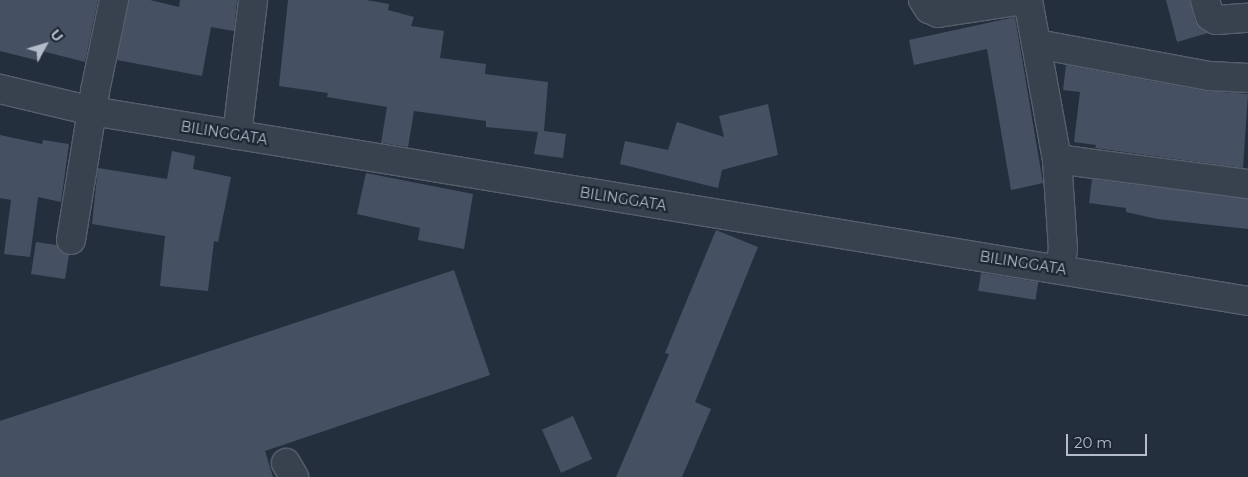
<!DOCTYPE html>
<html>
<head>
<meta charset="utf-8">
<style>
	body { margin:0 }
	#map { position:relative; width:1248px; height:477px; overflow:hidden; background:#242f3e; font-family:Montserrat,sans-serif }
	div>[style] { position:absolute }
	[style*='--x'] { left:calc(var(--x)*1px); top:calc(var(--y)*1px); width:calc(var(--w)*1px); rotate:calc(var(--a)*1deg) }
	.building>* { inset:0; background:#455162; transform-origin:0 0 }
	.roads { filter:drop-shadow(1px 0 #565f6c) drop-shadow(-1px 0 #565f6c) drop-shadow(0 1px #565f6c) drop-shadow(0 -1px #565f6c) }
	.minor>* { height:28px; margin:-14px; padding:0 14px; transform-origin:14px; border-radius:14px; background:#38414e }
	span { translate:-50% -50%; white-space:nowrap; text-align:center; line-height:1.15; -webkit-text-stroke:4.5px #1d2633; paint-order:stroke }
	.street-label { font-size:14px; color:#b4bcc9 }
	.north { position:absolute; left:20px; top:20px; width:50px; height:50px; -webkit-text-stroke:4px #1d2633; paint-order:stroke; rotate:51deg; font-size:14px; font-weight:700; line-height:20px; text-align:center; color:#b4bcc9 }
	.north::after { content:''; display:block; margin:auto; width:18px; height:22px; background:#b4bcc9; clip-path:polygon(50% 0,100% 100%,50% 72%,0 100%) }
	.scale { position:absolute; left:1066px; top:434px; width:81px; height:22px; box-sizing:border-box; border:2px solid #b4bcc9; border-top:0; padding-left:6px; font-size:15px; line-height:18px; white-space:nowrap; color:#b4bcc9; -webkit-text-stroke:4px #1d2633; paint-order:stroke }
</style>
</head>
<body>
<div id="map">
	<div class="building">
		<div style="clip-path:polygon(0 0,98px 0,85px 62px,42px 51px,40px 61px,0 51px)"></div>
		<div style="clip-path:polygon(129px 0,150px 0,179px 7px,180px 0,237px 0,234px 31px,211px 27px,202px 76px,117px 60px)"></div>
		<div style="clip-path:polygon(288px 0,366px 0,389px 4px,388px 10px,414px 17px,411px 26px,444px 31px,440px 58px,486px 64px,485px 74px,548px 82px,544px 131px,566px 134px,563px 158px,534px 154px,538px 132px,486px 127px,486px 121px,414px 111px,408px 147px,381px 143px,387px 107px,327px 97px,328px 93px,279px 86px)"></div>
		<div style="clip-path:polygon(1166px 0,1190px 0,1195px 21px,1208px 33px,1177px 42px)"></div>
		<div style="clip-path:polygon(1015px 17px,1043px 183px,1011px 190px,987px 49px,914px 65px,909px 40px)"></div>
		<div style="clip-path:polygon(1066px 65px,1206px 91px,1248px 94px,1243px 168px,1095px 148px,1096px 145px,1074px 142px,1080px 92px,1063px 90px)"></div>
		<div style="clip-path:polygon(768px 104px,778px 155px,722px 170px,718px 188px,620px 164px,625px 141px,668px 150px,677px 122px,724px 137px,719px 116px)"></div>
		<div style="clip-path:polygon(0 135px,42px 144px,43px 140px,69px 144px,61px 202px,38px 197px,30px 257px,4px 254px,11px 200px,0 198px)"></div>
		<div style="clip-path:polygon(172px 151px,195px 156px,193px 169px,231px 177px,218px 242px,214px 241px,208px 291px,160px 286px,165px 236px,92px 224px,98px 168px,167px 179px)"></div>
		<div style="clip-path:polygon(366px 173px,473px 194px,464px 249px,418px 240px,420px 228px,357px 214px)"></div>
		<div style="clip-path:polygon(1092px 179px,1248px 199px,1248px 229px,1157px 219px,1126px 212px,1126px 208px,1089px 203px)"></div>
		<div style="clip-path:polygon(716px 230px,758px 247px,695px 402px,711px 409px,682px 477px,616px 477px,669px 354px,665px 353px)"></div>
		<div style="clip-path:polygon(36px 242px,56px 245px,69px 255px,65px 279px,31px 274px)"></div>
		<div style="clip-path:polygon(454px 270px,490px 375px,265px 451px,273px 477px,0 477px,0 421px)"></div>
		<div style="left:981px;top:273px;width:58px;height:18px;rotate:9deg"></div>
		<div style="left:573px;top:416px;width:47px;height:34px;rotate:66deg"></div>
	</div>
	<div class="roads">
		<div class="minor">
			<div style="--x:923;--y:0;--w:11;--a:56"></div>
			<div style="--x:929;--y:9;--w:10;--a:24"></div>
			<div style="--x:938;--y:13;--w:87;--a:-8.6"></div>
			<div style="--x:1028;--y:0;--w:162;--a:79.7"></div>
			<div style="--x:1057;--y:159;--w:90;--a:86.2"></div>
			<div style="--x:1063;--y:249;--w:20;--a:99"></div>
			<div style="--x:1205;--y:0;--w:17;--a:73"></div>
			<div style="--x:1210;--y:16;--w:7;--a:34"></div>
			<div style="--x:1216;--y:20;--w:32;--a:-4"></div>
			<div style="--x:1037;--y:44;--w:175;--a:10.5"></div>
			<div style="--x:1209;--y:76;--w:39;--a:3"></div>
			<div style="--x:0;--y:89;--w:95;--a:13.4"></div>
			<div style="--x:92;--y:111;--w:1172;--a:9.33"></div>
			<div style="--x:237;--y:135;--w:136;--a:-83.2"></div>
			<div style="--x:1057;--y:159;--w:193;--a:7.5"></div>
			<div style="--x:71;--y:240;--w:151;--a:-80.8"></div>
			<div style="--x:95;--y:91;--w:93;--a:-78.2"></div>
			<div style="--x:286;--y:463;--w:16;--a:60"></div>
		</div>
	</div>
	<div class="street-label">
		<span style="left:224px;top:133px;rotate:9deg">BILINGGATA</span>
		<span style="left:623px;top:199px;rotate:9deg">BILINGGATA</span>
		<span style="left:1023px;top:263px;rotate:9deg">BILINGGATA</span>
	</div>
	<div class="north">U</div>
	<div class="scale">20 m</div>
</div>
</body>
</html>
